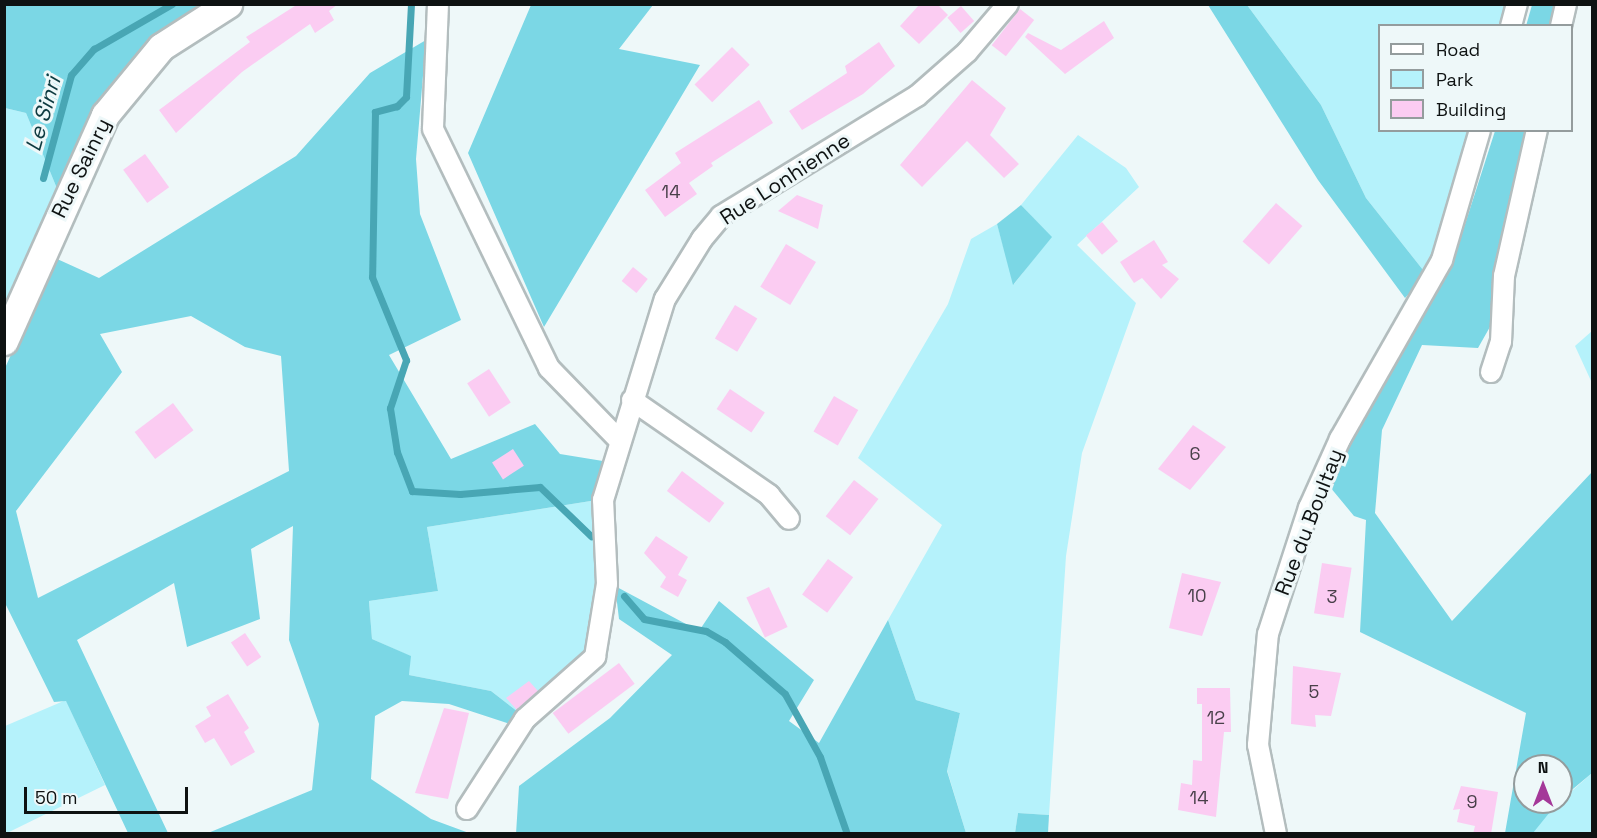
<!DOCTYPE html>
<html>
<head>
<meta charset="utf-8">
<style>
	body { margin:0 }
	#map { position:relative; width:1597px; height:838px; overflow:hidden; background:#eef8f9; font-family:"Space Grotesk",sans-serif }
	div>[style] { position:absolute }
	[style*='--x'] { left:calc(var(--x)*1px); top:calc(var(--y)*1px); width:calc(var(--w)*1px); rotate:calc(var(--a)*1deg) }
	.green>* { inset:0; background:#b5f2fb }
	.forest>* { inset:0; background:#7bd7e5 }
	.stream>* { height:7px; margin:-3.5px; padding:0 3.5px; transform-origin:3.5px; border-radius:3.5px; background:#48a6b4 }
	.building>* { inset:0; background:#fbccf2; transform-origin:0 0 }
	.roads { filter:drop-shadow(2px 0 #b3bdbe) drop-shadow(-2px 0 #b3bdbe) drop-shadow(0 2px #b3bdbe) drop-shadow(0 -2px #b3bdbe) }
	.street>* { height:20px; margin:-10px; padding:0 10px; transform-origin:10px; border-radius:10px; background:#fff }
	.secondary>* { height:27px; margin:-13.5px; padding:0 13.5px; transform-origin:13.5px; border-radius:13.5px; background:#fff }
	span { translate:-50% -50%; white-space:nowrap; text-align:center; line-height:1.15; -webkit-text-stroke:6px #eef8f9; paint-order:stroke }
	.number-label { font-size:18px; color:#49404a }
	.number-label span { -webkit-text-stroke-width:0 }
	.street-label { font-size:21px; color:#0e1212 }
	.water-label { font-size:22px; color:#0d3a40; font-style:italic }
	.frame { position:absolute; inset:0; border:6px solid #0e1212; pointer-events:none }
	.legend { position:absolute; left:1378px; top:24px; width:195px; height:108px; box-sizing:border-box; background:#eef8f9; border:2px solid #949c9d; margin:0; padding:8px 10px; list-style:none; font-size:18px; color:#0e1212 }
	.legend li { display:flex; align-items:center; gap:12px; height:30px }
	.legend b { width:30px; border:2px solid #949c9d }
	.north { position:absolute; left:1513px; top:754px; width:60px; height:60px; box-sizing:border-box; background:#eef8f9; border:2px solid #949c9d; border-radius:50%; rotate:0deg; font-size:16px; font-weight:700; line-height:24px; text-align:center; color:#0e1212 }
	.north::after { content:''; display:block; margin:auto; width:21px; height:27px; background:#a43899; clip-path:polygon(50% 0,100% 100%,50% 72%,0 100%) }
	.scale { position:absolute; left:24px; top:787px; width:164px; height:27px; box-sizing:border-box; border:3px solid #0e1212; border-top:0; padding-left:8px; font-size:18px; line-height:21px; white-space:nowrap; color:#0e1212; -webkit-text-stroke:4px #eef8f9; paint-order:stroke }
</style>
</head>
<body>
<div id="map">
	<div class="green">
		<div style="clip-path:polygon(1247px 5px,1509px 5px,1503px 25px,1380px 26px,1380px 130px,1472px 131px,1427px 275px,1366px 198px,1321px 105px)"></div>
		<div style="clip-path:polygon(5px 108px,26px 113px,58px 191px,5px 321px)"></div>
		<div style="clip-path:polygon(1078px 135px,1126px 168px,1139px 187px,1077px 245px,1136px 303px,1082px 453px,1066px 556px,1049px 815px,1018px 813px,1015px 833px,966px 833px,947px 770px,960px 713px,916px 700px,888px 620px,942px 525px,858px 458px,948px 304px,971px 239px,997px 224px,1014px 284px,1051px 237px,1021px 205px)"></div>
		<div style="clip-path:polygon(1592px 331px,1592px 383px,1575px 346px)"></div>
		<div style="clip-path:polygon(597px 500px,599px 584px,588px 650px,522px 715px,491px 691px,409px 675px,410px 656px,372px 639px,369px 601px,438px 591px,427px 527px)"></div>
		<div style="clip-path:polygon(66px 700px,105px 785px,5px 834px,5px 726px)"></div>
		<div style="clip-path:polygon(1592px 773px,1592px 833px,1533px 834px,1536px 823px)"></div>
	</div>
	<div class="forest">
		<div style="clip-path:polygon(4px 5px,228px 5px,161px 47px,58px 191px,26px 113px,5px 108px)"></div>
		<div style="clip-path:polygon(531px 5px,653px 5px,619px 49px,700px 65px,544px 327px,468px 153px)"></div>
		<div style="clip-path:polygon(1208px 5px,1247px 5px,1321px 105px,1366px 198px,1427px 275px,1405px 298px,1318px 180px)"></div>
		<div style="clip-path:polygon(1532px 5px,1557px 5px,1552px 25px,1526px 26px)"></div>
		<div style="clip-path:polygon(evenodd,426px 40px,416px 159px,420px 214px,461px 320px,389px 355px,451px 459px,535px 424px,560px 454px,609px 462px,597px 500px,427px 527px,438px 591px,369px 601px,372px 639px,411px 656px,409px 675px,491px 691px,522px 715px,510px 724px,449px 704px,402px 701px,375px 716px,371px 779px,431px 819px,469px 833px,208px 833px,312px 790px,319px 724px,289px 640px,293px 526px,251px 549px,260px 619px,187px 647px,174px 583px,77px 640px,168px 833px,128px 833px,66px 701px,54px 702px,5px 603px,5px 368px,55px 258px,99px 278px,296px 156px,370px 73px,426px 40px,191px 316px,245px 347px,281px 356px,289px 471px,38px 598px,16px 511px,122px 372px,100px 334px,191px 316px)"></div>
		<div style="clip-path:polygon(1495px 131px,1530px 131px,1495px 318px,1478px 348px,1422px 345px,1382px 430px,1375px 513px,1452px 621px,1592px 472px,1592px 773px,1561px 799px,1561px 766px,1525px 766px,1525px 802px,1558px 802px,1533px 833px,1505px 833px,1526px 713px,1360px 632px,1366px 520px,1354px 516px,1330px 487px,1377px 385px,1451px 268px)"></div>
		<div style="clip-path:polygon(1021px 205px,1052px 237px,1013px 285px,997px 224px)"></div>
		<div style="clip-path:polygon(615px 586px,699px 631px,719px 601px,814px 680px,789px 721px,819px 743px,888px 620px,916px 700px,960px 713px,947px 771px,966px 833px,516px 834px,519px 786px,610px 718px,672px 655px,619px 619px)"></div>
		<div style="clip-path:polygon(1018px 813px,1049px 815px,1048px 833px,1015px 833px)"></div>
	</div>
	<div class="stream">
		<div style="--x:411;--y:4;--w:93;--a:93.1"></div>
		<div style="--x:406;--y:97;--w:13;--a:135"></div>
		<div style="--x:397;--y:106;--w:23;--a:165"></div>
		<div style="--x:375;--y:112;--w:165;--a:91"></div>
		<div style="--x:372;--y:277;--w:90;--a:67.7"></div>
		<div style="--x:406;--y:360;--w:51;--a:108.4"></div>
		<div style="--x:390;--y:408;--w:45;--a:81"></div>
		<div style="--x:397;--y:452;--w:42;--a:69"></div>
		<div style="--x:412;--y:491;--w:48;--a:3.6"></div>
		<div style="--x:460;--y:494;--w:80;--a:-5"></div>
		<div style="--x:540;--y:487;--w:71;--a:43.9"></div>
		<div style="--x:43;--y:178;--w:107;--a:-74.8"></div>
		<div style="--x:71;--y:75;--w:35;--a:-49"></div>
		<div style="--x:94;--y:49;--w:90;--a:-30"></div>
		<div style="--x:624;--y:596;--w:30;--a:49"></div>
		<div style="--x:644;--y:619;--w:63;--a:11"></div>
		<div style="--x:706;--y:631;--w:22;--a:30"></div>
		<div style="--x:725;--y:642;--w:79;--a:40.9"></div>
		<div style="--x:785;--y:694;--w:72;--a:60.9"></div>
		<div style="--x:820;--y:757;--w:82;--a:70.7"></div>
	</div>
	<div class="building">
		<div style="clip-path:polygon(298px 4px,338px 4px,329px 11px,334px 20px,315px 33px,310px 24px,242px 72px,176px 133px,159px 110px,250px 42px,246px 37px)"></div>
		<div style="clip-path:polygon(920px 4px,937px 4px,948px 15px,919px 44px,900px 26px)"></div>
		<div style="left:961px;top:6px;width:20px;height:18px;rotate:49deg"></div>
		<div style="left:1020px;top:9px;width:18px;height:46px;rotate:38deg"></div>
		<div style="clip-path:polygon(1104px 21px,1114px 38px,1065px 74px,1025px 37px,1028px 33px,1061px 50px)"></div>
		<div style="clip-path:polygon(879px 42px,895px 66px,863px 94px,802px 130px,789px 111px,847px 73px,845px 66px)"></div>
		<div style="left:732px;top:47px;width:25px;height:53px;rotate:45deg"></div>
		<div style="clip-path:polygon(972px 80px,1006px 108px,990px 135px,1019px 164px,1004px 178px,967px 141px,922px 187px,900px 165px)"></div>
		<div style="clip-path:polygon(759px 100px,773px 123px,711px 163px,713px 166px,689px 183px,697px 194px,665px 217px,645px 190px,681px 163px,675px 153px)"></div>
		<div style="left:145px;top:154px;width:41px;height:27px;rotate:54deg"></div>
		<div style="clip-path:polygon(797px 195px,823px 205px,818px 229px,778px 211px)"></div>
		<div style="left:1276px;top:203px;width:35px;height:51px;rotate:41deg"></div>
		<div style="left:1102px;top:222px;width:25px;height:21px;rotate:50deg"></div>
		<div style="clip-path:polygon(1154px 240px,1168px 262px,1162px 265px,1179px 279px,1161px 299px,1142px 278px,1134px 283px,1120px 262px)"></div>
		<div style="left:786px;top:244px;width:35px;height:50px;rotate:31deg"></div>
		<div style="left:633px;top:267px;width:19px;height:18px;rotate:39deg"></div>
		<div style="left:735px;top:305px;width:26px;height:39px;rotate:31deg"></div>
		<div style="left:489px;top:369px;width:40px;height:26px;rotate:57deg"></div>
		<div style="left:730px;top:389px;width:42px;height:24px;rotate:34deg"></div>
		<div style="left:834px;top:396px;width:28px;height:41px;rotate:30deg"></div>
		<div style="left:173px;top:403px;width:34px;height:48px;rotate:53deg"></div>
		<div style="clip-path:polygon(1193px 425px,1226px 447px,1190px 490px,1158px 469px)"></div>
		<div style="left:513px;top:449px;width:20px;height:25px;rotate:57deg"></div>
		<div style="left:682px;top:471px;width:53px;height:25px;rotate:37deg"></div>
		<div style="left:854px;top:480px;width:31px;height:46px;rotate:38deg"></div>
		<div style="clip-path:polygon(656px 536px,688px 557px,678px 575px,687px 580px,678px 597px,660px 587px,666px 577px,644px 553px)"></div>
		<div style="left:828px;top:559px;width:31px;height:44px;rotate:36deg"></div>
		<div style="left:1322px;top:563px;width:30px;height:51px;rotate:9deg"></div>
		<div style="clip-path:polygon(1182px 573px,1221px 582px,1202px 636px,1169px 628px)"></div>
		<div style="left:769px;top:587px;width:44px;height:25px;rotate:65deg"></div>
		<div style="left:245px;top:633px;width:29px;height:17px;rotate:56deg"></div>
		<div style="left:619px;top:663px;width:26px;height:83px;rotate:53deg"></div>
		<div style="clip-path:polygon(1293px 666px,1341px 673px,1331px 716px,1315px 715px,1316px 727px,1291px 724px)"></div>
		<div style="clip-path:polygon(529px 681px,538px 691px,517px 710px,506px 698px)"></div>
		<div style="clip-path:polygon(1197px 688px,1230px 688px,1231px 732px,1224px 732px,1216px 817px,1178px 810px,1181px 783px,1192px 785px,1193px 760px,1202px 761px,1202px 704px,1197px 704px)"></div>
		<div style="clip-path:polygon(228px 694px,249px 728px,244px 732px,255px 752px,231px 766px,214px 738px,205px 743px,195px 726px,211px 716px,206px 707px)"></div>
		<div style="clip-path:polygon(444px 708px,469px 713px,448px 799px,415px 793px)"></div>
		<div style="clip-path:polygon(1461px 786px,1498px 792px,1491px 834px,1473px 834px,1475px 826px,1457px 822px,1460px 809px,1453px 810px)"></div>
	</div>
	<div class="roads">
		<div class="street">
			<div style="--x:438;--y:4;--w:125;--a:92.3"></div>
			<div style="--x:433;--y:129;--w:266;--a:64.1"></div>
			<div style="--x:549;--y:368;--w:102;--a:45.8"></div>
			<div style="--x:1511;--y:26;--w:23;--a:-75"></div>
			<div style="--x:1561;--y:26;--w:23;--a:-77"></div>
			<div style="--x:1491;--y:372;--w:32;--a:-72"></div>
			<div style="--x:1501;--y:342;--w:66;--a:-87.4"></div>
			<div style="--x:1504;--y:276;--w:150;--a:-77.3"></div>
			<div style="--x:632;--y:400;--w:167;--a:34.7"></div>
			<div style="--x:769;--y:495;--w:31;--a:50"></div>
			<div style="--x:467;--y:809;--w:107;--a:-57.2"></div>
			<div style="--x:525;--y:719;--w:94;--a:-41.5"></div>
			<div style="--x:595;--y:657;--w:74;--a:-80.7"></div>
			<div style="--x:607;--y:584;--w:84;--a:-92.7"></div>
			<div style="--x:603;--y:500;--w:210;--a:-72.9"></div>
			<div style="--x:665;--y:299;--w:70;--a:-58.3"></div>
			<div style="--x:702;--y:239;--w:30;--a:-50"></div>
			<div style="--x:721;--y:216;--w:230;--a:-31.5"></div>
			<div style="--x:917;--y:96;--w:67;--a:-41.3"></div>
			<div style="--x:967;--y:52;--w:63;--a:-49.5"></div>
			<div style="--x:1276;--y:834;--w:91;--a:-101.4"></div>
			<div style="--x:1258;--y:745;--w:111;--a:-84.9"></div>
			<div style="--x:1268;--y:634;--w:133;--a:-72"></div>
			<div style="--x:1309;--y:508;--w:76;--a:-65.8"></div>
			<div style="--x:1340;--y:439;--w:206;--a:-60.3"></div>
			<div style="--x:1442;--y:260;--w:135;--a:-73.7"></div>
		</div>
		<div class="secondary">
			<div style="--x:4;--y:341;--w:248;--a:-65.9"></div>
			<div style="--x:105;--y:115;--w:88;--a:-50.5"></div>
			<div style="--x:161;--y:47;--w:80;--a:-32.7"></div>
		</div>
	</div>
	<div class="number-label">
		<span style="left:671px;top:192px">14</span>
		<span style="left:1195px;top:454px">6</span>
		<span style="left:1197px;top:596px">10</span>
		<span style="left:1332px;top:597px">3</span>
		<span style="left:1314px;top:692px">5</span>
		<span style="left:1216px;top:718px">12</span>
		<span style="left:1199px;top:798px">14</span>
		<span style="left:1472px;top:802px">9</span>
	</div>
	<div class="street-label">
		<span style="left:81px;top:168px;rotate:-64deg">Rue Sainry</span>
		<span style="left:785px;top:179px;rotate:-33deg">Rue Lonhienne</span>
		<span style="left:1309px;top:522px;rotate:-69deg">Rue du Boultay</span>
	</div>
	<div class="water-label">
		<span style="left:43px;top:114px;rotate:-74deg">Le Sinri</span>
	</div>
	<div class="frame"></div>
	<ul class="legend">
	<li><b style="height:8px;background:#fff"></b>Road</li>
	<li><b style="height:16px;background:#b5f2fb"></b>Park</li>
	<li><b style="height:16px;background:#fbccf2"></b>Building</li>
	</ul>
	<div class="north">N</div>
	<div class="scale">50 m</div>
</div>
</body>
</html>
